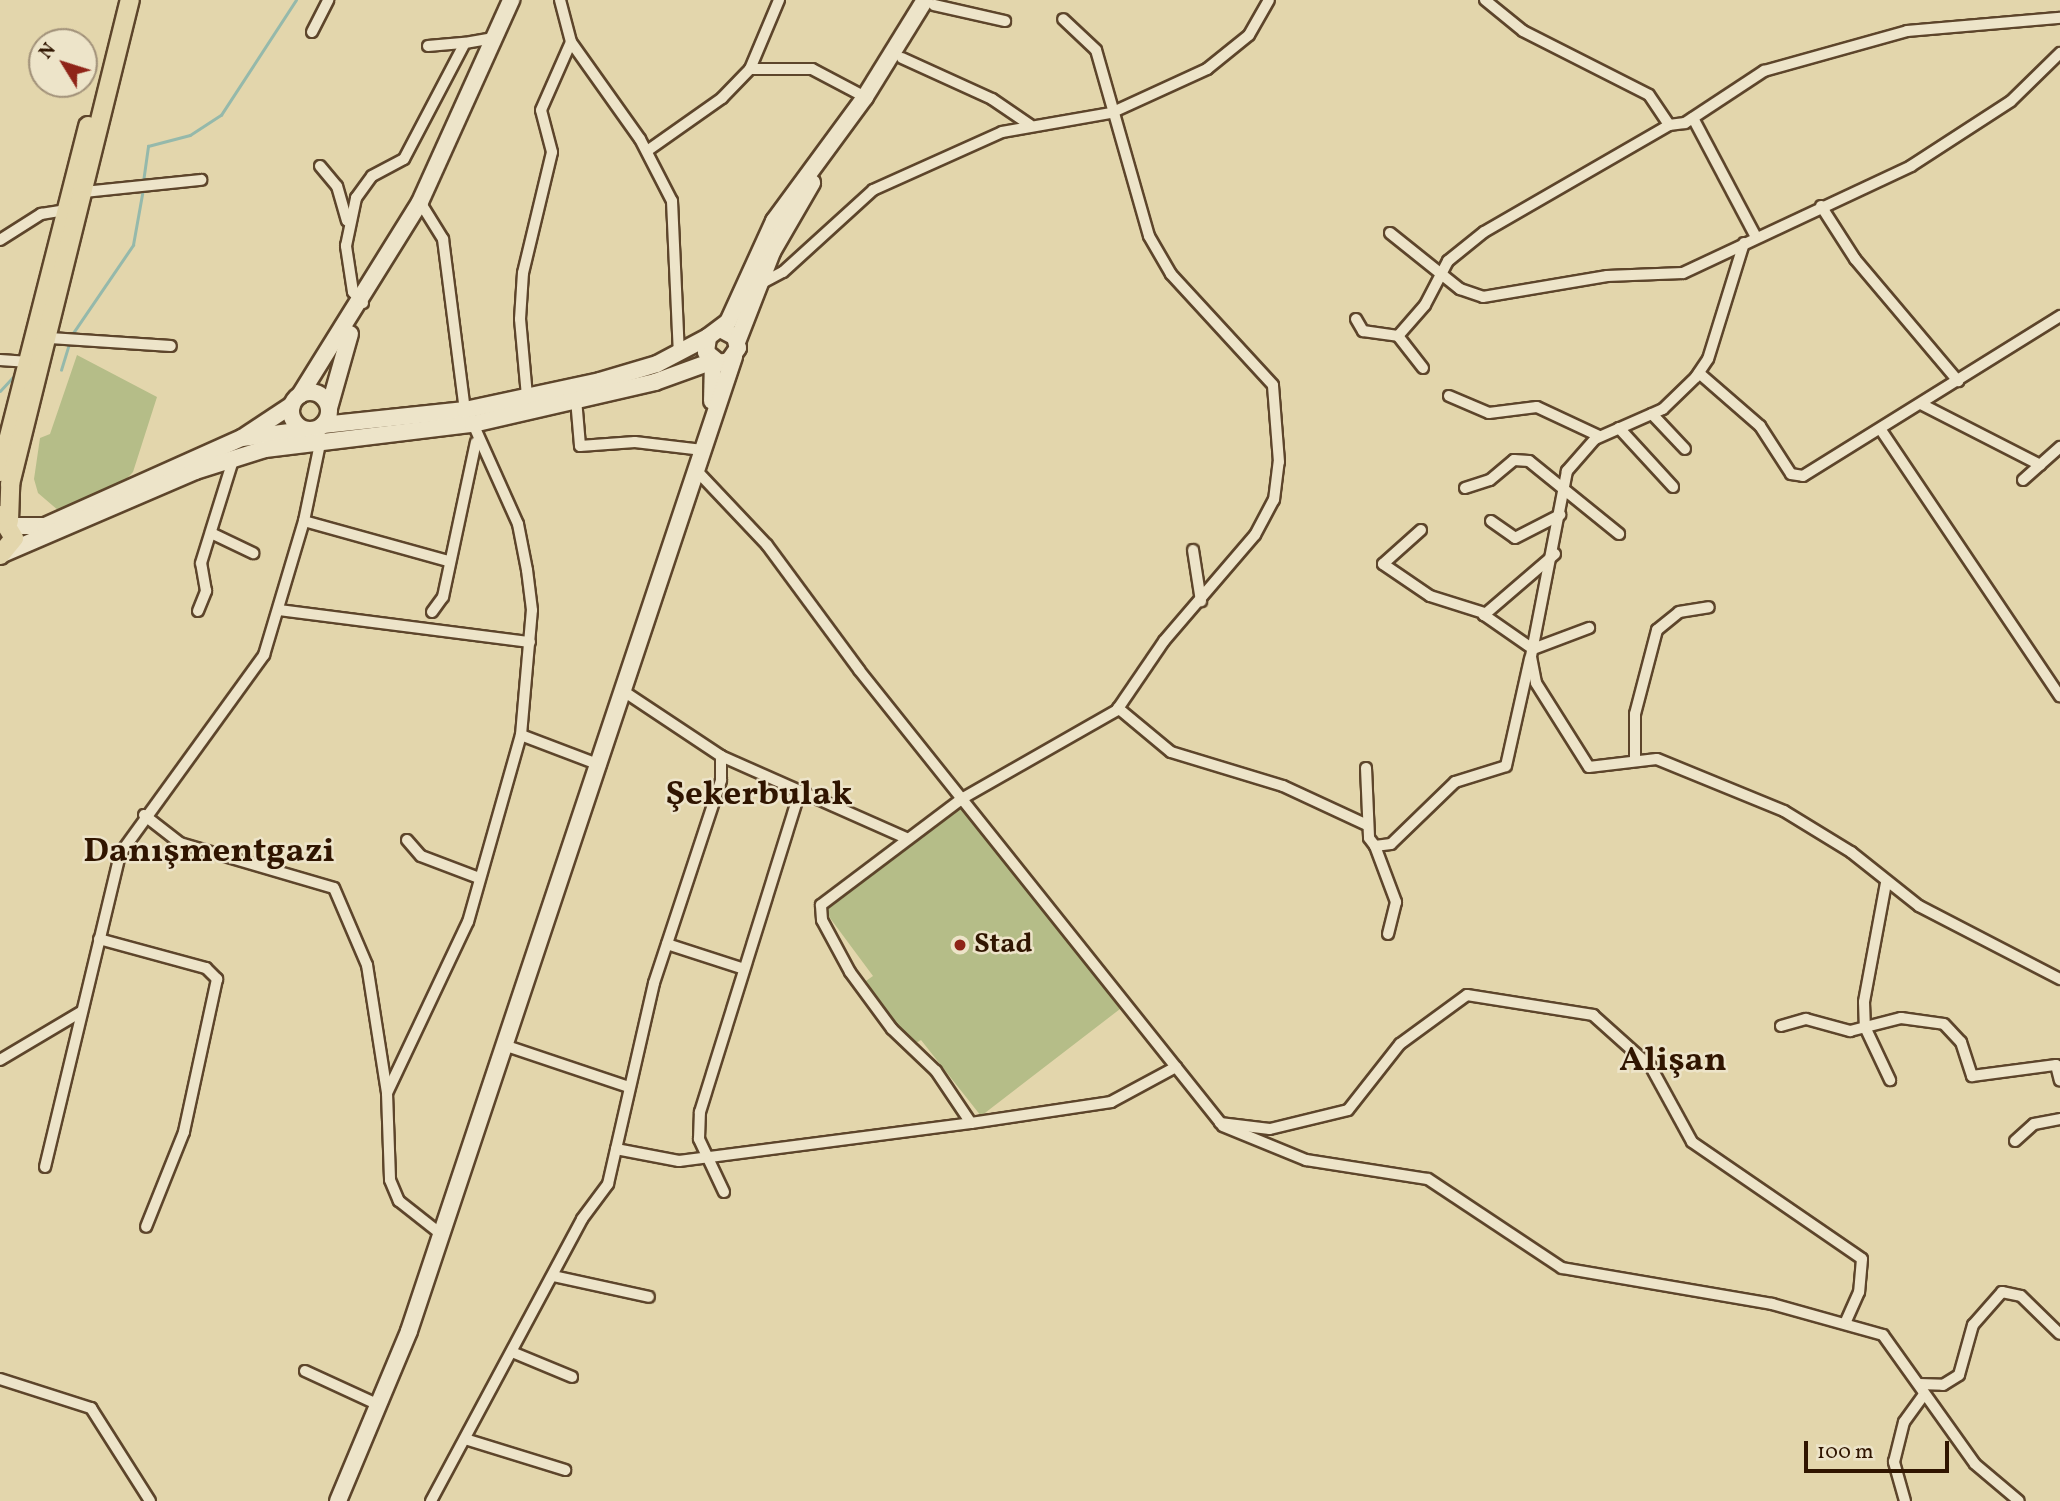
<!DOCTYPE html>
<html>
<head>
<meta charset="utf-8">
<style>
	body { margin:0 }
	#map { position:relative; width:2060px; height:1501px; overflow:hidden; background:#e3d6ac; font-family:Vollkorn,serif }
	div>[style] { position:absolute }
	[style*='--x'] { left:calc(var(--x)*1px); top:calc(var(--y)*1px); width:calc(var(--w)*1px); rotate:calc(var(--a)*1deg) }
	.green>* { inset:0; background:#b5bd88 }
	.stream>* { height:2.5px; margin:-1.25px; padding:0 1.25px; transform-origin:1.25px; border-radius:1.25px; background:#95b9ab }
	.roads { filter:drop-shadow(2px 0 #5d452b) drop-shadow(-2px 0 #5d452b) drop-shadow(0 2px #5d452b) drop-shadow(0 -2px #5d452b) }
	.street>* { height:10px; margin:-5px; padding:0 5px; transform-origin:5px; border-radius:5px; background:#ede4c9 }
	.secondary>* { height:16px; margin:-8px; padding:0 8px; transform-origin:8px; border-radius:8px; background:#ede4c9 }
	.secondary>.ring { margin:-8px; padding:0; box-sizing:content-box; background:none; border:16px solid #ede4c9; border-radius:50% }
	.primary>* { height:18px; margin:-9px; padding:0 9px; transform-origin:9px; border-radius:9px; background:#e3d6ac }
	.dots>* { width:19px; height:19px; translate:-50% -50%; box-sizing:border-box; border:4px solid #ede4c9; border-radius:50% }
	span { translate:-50% -50%; white-space:nowrap; text-align:center; line-height:1.15; -webkit-text-stroke:5px #ede4c9; paint-order:stroke }
	.poi-label { font-size:28px; color:#301500; font-weight:700 }
	.left { translate:0 -50%; text-align:left }
	.district-label { font-size:35px; color:#301500; font-weight:700 }
	.north { position:absolute; left:28px; top:28px; width:70px; height:70px; box-sizing:border-box; background:#ede4c9; border:2px solid #a19179; border-radius:50%; rotate:308deg; font-size:19px; font-weight:700; line-height:28px; text-align:center; color:#301500 }
	.north::after { content:''; display:block; margin:auto; width:24px; height:32px; background:#8f2418; clip-path:polygon(50% 0,100% 100%,50% 72%,0 100%) }
	.scale { position:absolute; left:1804px; top:1441px; width:145px; height:32px; box-sizing:border-box; border:4px solid #301500; border-top:0; padding-left:9px; font-size:21px; line-height:24px; white-space:nowrap; color:#301500; -webkit-text-stroke:5px #ede4c9; paint-order:stroke }
</style>
</head>
<body>
<div id="map">
	<div class="green">
		<div style="clip-path:polygon(77px 355px,157px 397px,133px 472px,118px 488px,59px 511px,38px 493px,34px 479px,40px 438px,50px 434px)"></div>
		<div style="clip-path:polygon(961px 805px,1120px 1009px,981px 1116px,921px 1040px,913px 1045px,863px 983px,873px 976px,827px 914px,830px 903px)"></div>
	</div>
	<div class="stream">
		<div style="--x:143;--y:182;--w:36;--a:-82"></div>
		<div style="--x:148;--y:146;--w:43;--a:-14.7"></div>
		<div style="--x:190;--y:135;--w:37;--a:-33"></div>
		<div style="--x:221;--y:115;--w:137;--a:-56.9"></div>
		<div style="--x:71;--y:336;--w:110;--a:-55.7"></div>
		<div style="--x:133;--y:245;--w:57;--a:-79.9"></div>
		<div style="--x:61;--y:370;--w:28;--a:-73"></div>
		<div style="--x:0;--y:391;--w:26;--a:-47"></div>
	</div>
	<div class="roads">
		<div class="street">
			<div style="--x:560;--y:0;--w:43;--a:75.3"></div>
			<div style="--x:571;--y:42;--w:119;--a:54.6"></div>
			<div style="--x:640;--y:139;--w:70;--a:62.7"></div>
			<div style="--x:672;--y:201;--w:154;--a:87.4"></div>
			<div style="--x:1485;--y:0;--w:49;--a:39.2"></div>
			<div style="--x:1523;--y:31;--w:141;--a:26.9"></div>
			<div style="--x:1649;--y:95;--w:36;--a:56"></div>
			<div style="--x:934;--y:5;--w:73;--a:12.7"></div>
			<div style="--x:312;--y:32;--w:36;--a:-63"></div>
			<div style="--x:428;--y:46;--w:37;--a:-5"></div>
			<div style="--x:902;--y:58;--w:99;--a:24.5"></div>
			<div style="--x:992;--y:99;--w:46;--a:34.4"></div>
			<div style="--x:750;--y:69;--w:75;--a:-67.2"></div>
			<div style="--x:1693;--y:118;--w:132;--a:62.1"></div>
			<div style="--x:647;--y:151;--w:92;--a:-35.2"></div>
			<div style="--x:722;--y:98;--w:40;--a:-46"></div>
			<div style="--x:750;--y:69;--w:62;--a:0"></div>
			<div style="--x:812;--y:69;--w:60;--a:27.8"></div>
			<div style="--x:320;--y:166;--w:26;--a:50"></div>
			<div style="--x:337;--y:186;--w:36;--a:74"></div>
			<div style="--x:84;--y:192;--w:118;--a:-5.9"></div>
			<div style="--x:420;--y:202;--w:44;--a:58.1"></div>
			<div style="--x:443;--y:239;--w:172;--a:82.7"></div>
			<div style="--x:1821;--y:206;--w:63;--a:57.3"></div>
			<div style="--x:1855;--y:259;--w:160;--a:49.8"></div>
			<div style="--x:1390;--y:233;--w:90;--a:38.7"></div>
			<div style="--x:1460;--y:289;--w:24;--a:19"></div>
			<div style="--x:1483;--y:297;--w:126;--a:-9.6"></div>
			<div style="--x:1607;--y:276;--w:76;--a:-2.3"></div>
			<div style="--x:1683;--y:273;--w:252;--a:-25.1"></div>
			<div style="--x:1911;--y:166;--w:119;--a:-33"></div>
			<div style="--x:2011;--y:101;--w:69;--a:-44.4"></div>
			<div style="--x:0;--y:240;--w:49;--a:-32.4"></div>
			<div style="--x:41;--y:214;--w:26;--a:-9"></div>
			<div style="--x:1744;--y:243;--w:121;--a:107.2"></div>
			<div style="--x:1708;--y:359;--w:22;--a:124"></div>
			<div style="--x:1696;--y:377;--w:46;--a:135.9"></div>
			<div style="--x:1663;--y:409;--w:74;--a:156.2"></div>
			<div style="--x:1595;--y:439;--w:43;--a:131.2"></div>
			<div style="--x:1567;--y:471;--w:189;--a:101"></div>
			<div style="--x:1531;--y:657;--w:26;--a:79"></div>
			<div style="--x:1536;--y:683;--w:99;--a:57.8"></div>
			<div style="--x:1589;--y:767;--w:68;--a:-6.7"></div>
			<div style="--x:1657;--y:759;--w:137;--a:22.3"></div>
			<div style="--x:1784;--y:811;--w:79;--a:31.5"></div>
			<div style="--x:1851;--y:852;--w:87;--a:38.5"></div>
			<div style="--x:1919;--y:906;--w:159;--a:27.4"></div>
			<div style="--x:760;--y:284;--w:26;--a:-28"></div>
			<div style="--x:783;--y:272;--w:122;--a:-42.3"></div>
			<div style="--x:873;--y:190;--w:141;--a:-24.2"></div>
			<div style="--x:1002;--y:132;--w:111;--a:-9.9"></div>
			<div style="--x:1111;--y:113;--w:106;--a:-24.6"></div>
			<div style="--x:1207;--y:69;--w:54;--a:-39"></div>
			<div style="--x:1249;--y:35;--w:40;--a:-60.3"></div>
			<div style="--x:363;--y:303;--w:15;--a:-132"></div>
			<div style="--x:353;--y:292;--w:47;--a:-98.7"></div>
			<div style="--x:346;--y:246;--w:49;--a:-78.2"></div>
			<div style="--x:356;--y:198;--w:27;--a:-54"></div>
			<div style="--x:372;--y:176;--w:36;--a:-28"></div>
			<div style="--x:404;--y:159;--w:131;--a:-62.3"></div>
			<div style="--x:465;--y:43;--w:29;--a:-10"></div>
			<div style="--x:1356;--y:319;--w:14;--a:60"></div>
			<div style="--x:1363;--y:331;--w:35;--a:8"></div>
			<div style="--x:50;--y:338;--w:121;--a:3.8"></div>
			<div style="--x:0;--y:360;--w:29;--a:4"></div>
			<div style="--x:1423;--y:368;--w:41;--a:-128"></div>
			<div style="--x:1398;--y:336;--w:41;--a:-48.9"></div>
			<div style="--x:1425;--y:305;--w:50;--a:-62.4"></div>
			<div style="--x:1448;--y:261;--w:46;--a:-38.9"></div>
			<div style="--x:1484;--y:232;--w:214;--a:-30"></div>
			<div style="--x:1669;--y:125;--w:16;--a:-7"></div>
			<div style="--x:1685;--y:123;--w:95;--a:-33.4"></div>
			<div style="--x:1764;--y:71;--w:148;--a:-15.6"></div>
			<div style="--x:1907;--y:31;--w:154;--a:-4.9"></div>
			<div style="--x:1699;--y:373;--w:81;--a:41"></div>
			<div style="--x:1760;--y:426;--w:57;--a:57.1"></div>
			<div style="--x:1791;--y:474;--w:12;--a:9"></div>
			<div style="--x:1803;--y:476;--w:303;--a:-31.9"></div>
			<div style="--x:527;--y:396;--w:77;--a:-95.2"></div>
			<div style="--x:520;--y:319;--w:46;--a:-86.3"></div>
			<div style="--x:523;--y:273;--w:124;--a:-76.5"></div>
			<div style="--x:552;--y:152;--w:43;--a:-104.7"></div>
			<div style="--x:541;--y:110;--w:74;--a:-66.2"></div>
			<div style="--x:1449;--y:396;--w:43;--a:23"></div>
			<div style="--x:1489;--y:413;--w:48;--a:-7.1"></div>
			<div style="--x:1537;--y:407;--w:68;--a:25.1"></div>
			<div style="--x:576;--y:399;--w:47;--a:85.1"></div>
			<div style="--x:580;--y:446;--w:55;--a:-4.2"></div>
			<div style="--x:635;--y:442;--w:68;--a:6.7"></div>
			<div style="--x:1921;--y:404;--w:134;--a:27.1"></div>
			<div style="--x:1652;--y:414;--w:48;--a:46.7"></div>
			<div style="--x:1619;--y:428;--w:80;--a:47.5"></div>
			<div style="--x:1881;--y:430;--w:321;--a:56.1"></div>
			<div style="--x:697;--y:471;--w:102;--a:46.6"></div>
			<div style="--x:767;--y:545;--w:155;--a:53.6"></div>
			<div style="--x:859;--y:670;--w:583;--a:51.4"></div>
			<div style="--x:1223;--y:1126;--w:90;--a:22.3"></div>
			<div style="--x:1306;--y:1160;--w:123;--a:8.9"></div>
			<div style="--x:1428;--y:1179;--w:161;--a:33.6"></div>
			<div style="--x:1562;--y:1268;--w:213;--a:9.7"></div>
			<div style="--x:1772;--y:1304;--w:115;--a:15.6"></div>
			<div style="--x:1883;--y:1335;--w:158;--a:54.5"></div>
			<div style="--x:1975;--y:1464;--w:57;--a:40.1"></div>
			<div style="--x:2023;--y:480;--w:50;--a:-41.7"></div>
			<div style="--x:1465;--y:488;--w:26;--a:-18"></div>
			<div style="--x:1490;--y:480;--w:31;--a:-40"></div>
			<div style="--x:1514;--y:460;--w:15;--a:4"></div>
			<div style="--x:1529;--y:461;--w:116;--a:39"></div>
			<div style="--x:304;--y:521;--w:149;--a:15.5"></div>
			<div style="--x:1491;--y:521;--w:29;--a:35"></div>
			<div style="--x:1515;--y:538;--w:51;--a:-27.1"></div>
			<div style="--x:1421;--y:530;--w:51;--a:138.2"></div>
			<div style="--x:1383;--y:564;--w:57;--a:34.2"></div>
			<div style="--x:1430;--y:596;--w:57;--a:17.5"></div>
			<div style="--x:211;--y:533;--w:47;--a:25.5"></div>
			<div style="--x:1193;--y:550;--w:52;--a:81.1"></div>
			<div style="--x:1555;--y:554;--w:94;--a:139.3"></div>
			<div style="--x:1484;--y:615;--w:60;--a:34.8"></div>
			<div style="--x:1533;--y:649;--w:60;--a:-20.6"></div>
			<div style="--x:279;--y:610;--w:253;--a:7.3"></div>
			<div style="--x:198;--y:611;--w:22;--a:-68"></div>
			<div style="--x:206;--y:591;--w:28;--a:-100"></div>
			<div style="--x:201;--y:563;--w:111;--a:-72.7"></div>
			<div style="--x:432;--y:612;--w:19;--a:-54"></div>
			<div style="--x:443;--y:597;--w:158;--a:-78"></div>
			<div style="--x:1118;--y:708;--w:69;--a:39.7"></div>
			<div style="--x:1171;--y:752;--w:117;--a:16.9"></div>
			<div style="--x:1283;--y:786;--w:93;--a:24.9"></div>
			<div style="--x:521;--y:735;--w:85;--a:20.8"></div>
			<div style="--x:721;--y:756;--w:202;--a:23.9"></div>
			<div style="--x:1635;--y:761;--w:47;--a:-90"></div>
			<div style="--x:1635;--y:714;--w:87;--a:-75.3"></div>
			<div style="--x:1657;--y:630;--w:28;--a:-39"></div>
			<div style="--x:1679;--y:612;--w:30;--a:-9"></div>
			<div style="--x:1366;--y:768;--w:70;--a:87.5"></div>
			<div style="--x:1369;--y:838;--w:10;--a:53"></div>
			<div style="--x:1375;--y:846;--w:16;--a:-7"></div>
			<div style="--x:1391;--y:844;--w:89;--a:-44.1"></div>
			<div style="--x:1455;--y:782;--w:53;--a:-17.4"></div>
			<div style="--x:1506;--y:766;--w:110;--a:-77.4"></div>
			<div style="--x:144;--y:815;--w:46;--a:37.9"></div>
			<div style="--x:180;--y:843;--w:160;--a:16.3"></div>
			<div style="--x:334;--y:888;--w:84;--a:66.8"></div>
			<div style="--x:367;--y:965;--w:130;--a:81.1"></div>
			<div style="--x:387;--y:1093;--w:87;--a:88"></div>
			<div style="--x:390;--y:1180;--w:23;--a:67"></div>
			<div style="--x:399;--y:1201;--w:55;--a:38.3"></div>
			<div style="--x:407;--y:840;--w:21;--a:49"></div>
			<div style="--x:421;--y:856;--w:62;--a:20.8"></div>
			<div style="--x:1375;--y:846;--w:60;--a:69.4"></div>
			<div style="--x:1396;--y:902;--w:33;--a:104"></div>
			<div style="--x:1886;--y:883;--w:121;--a:100.5"></div>
			<div style="--x:1864;--y:1002;--w:25;--a:88"></div>
			<div style="--x:1865;--y:1027;--w:59;--a:64.7"></div>
			<div style="--x:99;--y:939;--w:111;--a:15.2"></div>
			<div style="--x:206;--y:968;--w:16;--a:45"></div>
			<div style="--x:217;--y:979;--w:157;--a:102.2"></div>
			<div style="--x:184;--y:1132;--w:102;--a:111.8"></div>
			<div style="--x:667;--y:944;--w:78;--a:18"></div>
			<div style="--x:1781;--y:1026;--w:26;--a:-16"></div>
			<div style="--x:1806;--y:1019;--w:46;--a:15.3"></div>
			<div style="--x:1850;--y:1031;--w:53;--a:-14.3"></div>
			<div style="--x:1901;--y:1018;--w:43;--a:7.9"></div>
			<div style="--x:1944;--y:1024;--w:25;--a:47"></div>
			<div style="--x:1961;--y:1042;--w:36;--a:72"></div>
			<div style="--x:1972;--y:1076;--w:85;--a:-7.5"></div>
			<div style="--x:2056;--y:1065;--w:16;--a:76"></div>
			<div style="--x:507;--y:1046;--w:129;--a:18.6"></div>
			<div style="--x:0;--y:1060;--w:94;--a:-30.7"></div>
			<div style="--x:387;--y:1093;--w:189;--a:-64.7"></div>
			<div style="--x:468;--y:922;--w:194;--a:-74.2"></div>
			<div style="--x:521;--y:735;--w:125;--a:-85"></div>
			<div style="--x:532;--y:610;--w:40;--a:-97.1"></div>
			<div style="--x:527;--y:570;--w:47;--a:-101.1"></div>
			<div style="--x:518;--y:524;--w:110;--a:-114.2"></div>
			<div style="--x:971;--y:1123;--w:63;--a:-123.9"></div>
			<div style="--x:936;--y:1071;--w:61;--a:-136.3"></div>
			<div style="--x:892;--y:1029;--w:71;--a:-126.4"></div>
			<div style="--x:850;--y:972;--w:59;--a:-118.3"></div>
			<div style="--x:822;--y:920;--w:15;--a:-94"></div>
			<div style="--x:821;--y:905;--w:178;--a:-37"></div>
			<div style="--x:963;--y:798;--w:177;--a:-29.7"></div>
			<div style="--x:1117;--y:710;--w:83;--a:-55.7"></div>
			<div style="--x:1164;--y:641;--w:140;--a:-49.4"></div>
			<div style="--x:1255;--y:535;--w:40;--a:-62"></div>
			<div style="--x:1274;--y:500;--w:38;--a:-83"></div>
			<div style="--x:1279;--y:462;--w:77;--a:-94.5"></div>
			<div style="--x:1273;--y:385;--w:151;--a:-132.6"></div>
			<div style="--x:1171;--y:274;--w:44;--a:-120.1"></div>
			<div style="--x:1149;--y:236;--w:193;--a:-105.9"></div>
			<div style="--x:1096;--y:50;--w:45;--a:-136.8"></div>
			<div style="--x:1220;--y:1123;--w:50;--a:6.8"></div>
			<div style="--x:1270;--y:1129;--w:80;--a:-13.7"></div>
			<div style="--x:1348;--y:1110;--w:84;--a:-51.8"></div>
			<div style="--x:1400;--y:1044;--w:83;--a:-36.2"></div>
			<div style="--x:1467;--y:995;--w:128;--a:9"></div>
			<div style="--x:1593;--y:1015;--w:78;--a:41.9"></div>
			<div style="--x:1651;--y:1067;--w:85;--a:61.3"></div>
			<div style="--x:1692;--y:1142;--w:206;--a:34.5"></div>
			<div style="--x:1862;--y:1259;--w:33;--a:95"></div>
			<div style="--x:1859;--y:1292;--w:32;--a:114"></div>
			<div style="--x:2015;--y:1141;--w:25;--a:-42"></div>
			<div style="--x:2034;--y:1124;--w:26;--a:-11"></div>
			<div style="--x:616;--y:1149;--w:64;--a:10.8"></div>
			<div style="--x:679;--y:1161;--w:294;--a:-7.4"></div>
			<div style="--x:971;--y:1123;--w:142;--a:-8.5"></div>
			<div style="--x:1111;--y:1102;--w:74;--a:-28.3"></div>
			<div style="--x:45;--y:1167;--w:322;--a:-76.5"></div>
			<div style="--x:120;--y:854;--w:246;--a:-54.1"></div>
			<div style="--x:264;--y:655;--w:140;--a:-73.4"></div>
			<div style="--x:304;--y:521;--w:84;--a:-78.3"></div>
			<div style="--x:321;--y:439;--w:10;--a:-107"></div>
			<div style="--x:724;--y:1192;--w:59;--a:-115.3"></div>
			<div style="--x:699;--y:1139;--w:27;--a:-88"></div>
			<div style="--x:700;--y:1112;--w:336;--a:-72.7"></div>
			<div style="--x:553;--y:1276;--w:98;--a:12.3"></div>
			<div style="--x:512;--y:1352;--w:65;--a:22.6"></div>
			<div style="--x:305;--y:1371;--w:81;--a:24.7"></div>
			<div style="--x:0;--y:1379;--w:96;--a:17.7"></div>
			<div style="--x:91;--y:1408;--w:110;--a:57.6"></div>
			<div style="--x:1919;--y:1384;--w:24;--a:2"></div>
			<div style="--x:1943;--y:1385;--w:19;--a:-32"></div>
			<div style="--x:1959;--y:1375;--w:52;--a:-74.4"></div>
			<div style="--x:1973;--y:1325;--w:44;--a:-48.7"></div>
			<div style="--x:2002;--y:1292;--w:19;--a:12"></div>
			<div style="--x:2021;--y:1296;--w:54;--a:44.3"></div>
			<div style="--x:465;--y:1439;--w:105;--a:17.2"></div>
			<div style="--x:431;--y:1501;--w:320;--a:-61.8"></div>
			<div style="--x:582;--y:1219;--w:44;--a:-53.4"></div>
			<div style="--x:608;--y:1184;--w:206;--a:-77.1"></div>
			<div style="--x:654;--y:983;--w:214;--a:-71.7"></div>
			<div style="--x:721;--y:780;--w:24;--a:-90"></div>
			<div style="--x:721;--y:756;--w:114;--a:-146.4"></div>
			<div style="--x:1905;--y:1501;--w:41;--a:-105.8"></div>
			<div style="--x:1894;--y:1462;--w:41;--a:-76"></div>
			<div style="--x:1904;--y:1422;--w:34;--a:-54"></div>
		</div>
		<div class="secondary">
			<div style="--x:722;--y:330;--w:15;--a:28"></div>
			<div style="--x:735;--y:337;--w:11;--a:75"></div>
			<div style="--x:738;--y:348;--w:16;--a:125"></div>
			<div style="--x:729;--y:361;--w:10;--a:169"></div>
			<div style="--x:719;--y:363;--w:17;--a:-140"></div>
			<div style="--x:706;--y:352;--w:15;--a:-82"></div>
			<div style="--x:708;--y:337;--w:25;--a:-37"></div>
			<div style="--x:728;--y:322;--w:111;--a:-65.5"></div>
			<div style="--x:774;--y:221;--w:154;--a:-53.7"></div>
			<div style="--x:865;--y:97;--w:114;--a:-58.3"></div>
			<div style="--x:737;--y:342;--w:97;--a:-68.7"></div>
			<div style="--x:772;--y:252;--w:80;--a:-59.9"></div>
			<div class="ring" style="left:291px;top:392px;width:22px;height:22px"></div>
			<div style="--x:300;--y:395;--w:227;--a:-58.1"></div>
			<div style="--x:420;--y:202;--w:222;--a:-65.7"></div>
			<div style="--x:329;--y:408;--w:77;--a:-74.2"></div>
			<div style="--x:323;--y:425;--w:143;--a:-6"></div>
			<div style="--x:465;--y:410;--w:138;--a:-12.1"></div>
			<div style="--x:600;--y:381;--w:59;--a:-16.6"></div>
			<div style="--x:657;--y:364;--w:58;--a:-27.9"></div>
			<div style="--x:245;--y:436;--w:56;--a:-33.4"></div>
			<div style="--x:12;--y:526;--w:33;--a:0"></div>
			<div style="--x:45;--y:526;--w:216;--a:-24.1"></div>
			<div style="--x:242;--y:438;--w:64;--a:-7.2"></div>
			<div style="--x:5;--y:553;--w:207;--a:-23.3"></div>
			<div style="--x:195;--y:471;--w:73;--a:-17.4"></div>
			<div style="--x:265;--y:449;--w:209;--a:-6.9"></div>
			<div style="--x:473;--y:424;--w:187;--a:-13"></div>
			<div style="--x:655;--y:382;--w:62;--a:-19.9"></div>
			<div style="--x:713;--y:361;--w:40;--a:91.4"></div>
			<div style="--x:338;--y:1501;--w:184;--a:-67.3"></div>
			<div style="--x:409;--y:1331;--w:1027;--a:-71.55"></div>
		</div>
		<div class="primary">
			<div style="--x:0;--y:472;--w:357;--a:-75.7"></div>
			<div style="--x:0;--y:515;--w:27;--a:59"></div>
			<div style="--x:14;--y:538;--w:22;--a:129"></div>
			<div style="--x:9;--y:521;--w:37;--a:-88"></div>
			<div style="--x:10;--y:484;--w:499;--a:-76.1"></div>
		</div>
	</div>
	<div class="dots">
		<div style="left:960px;top:945px;background:#8f2418"></div>
	</div>
	<div class="poi-label">
		<span class="left" style="left:974px;top:945px">Stad</span>
	</div>
	<div class="district-label">
		<span style="left:759px;top:795px">Şekerbulak</span>
		<span style="left:209px;top:852px">Danışmentgazi</span>
		<span style="left:1673px;top:1061px">Alişan</span>
	</div>
	<div class="north">N</div>
	<div class="scale">100 m</div>
</div>
</body>
</html>
